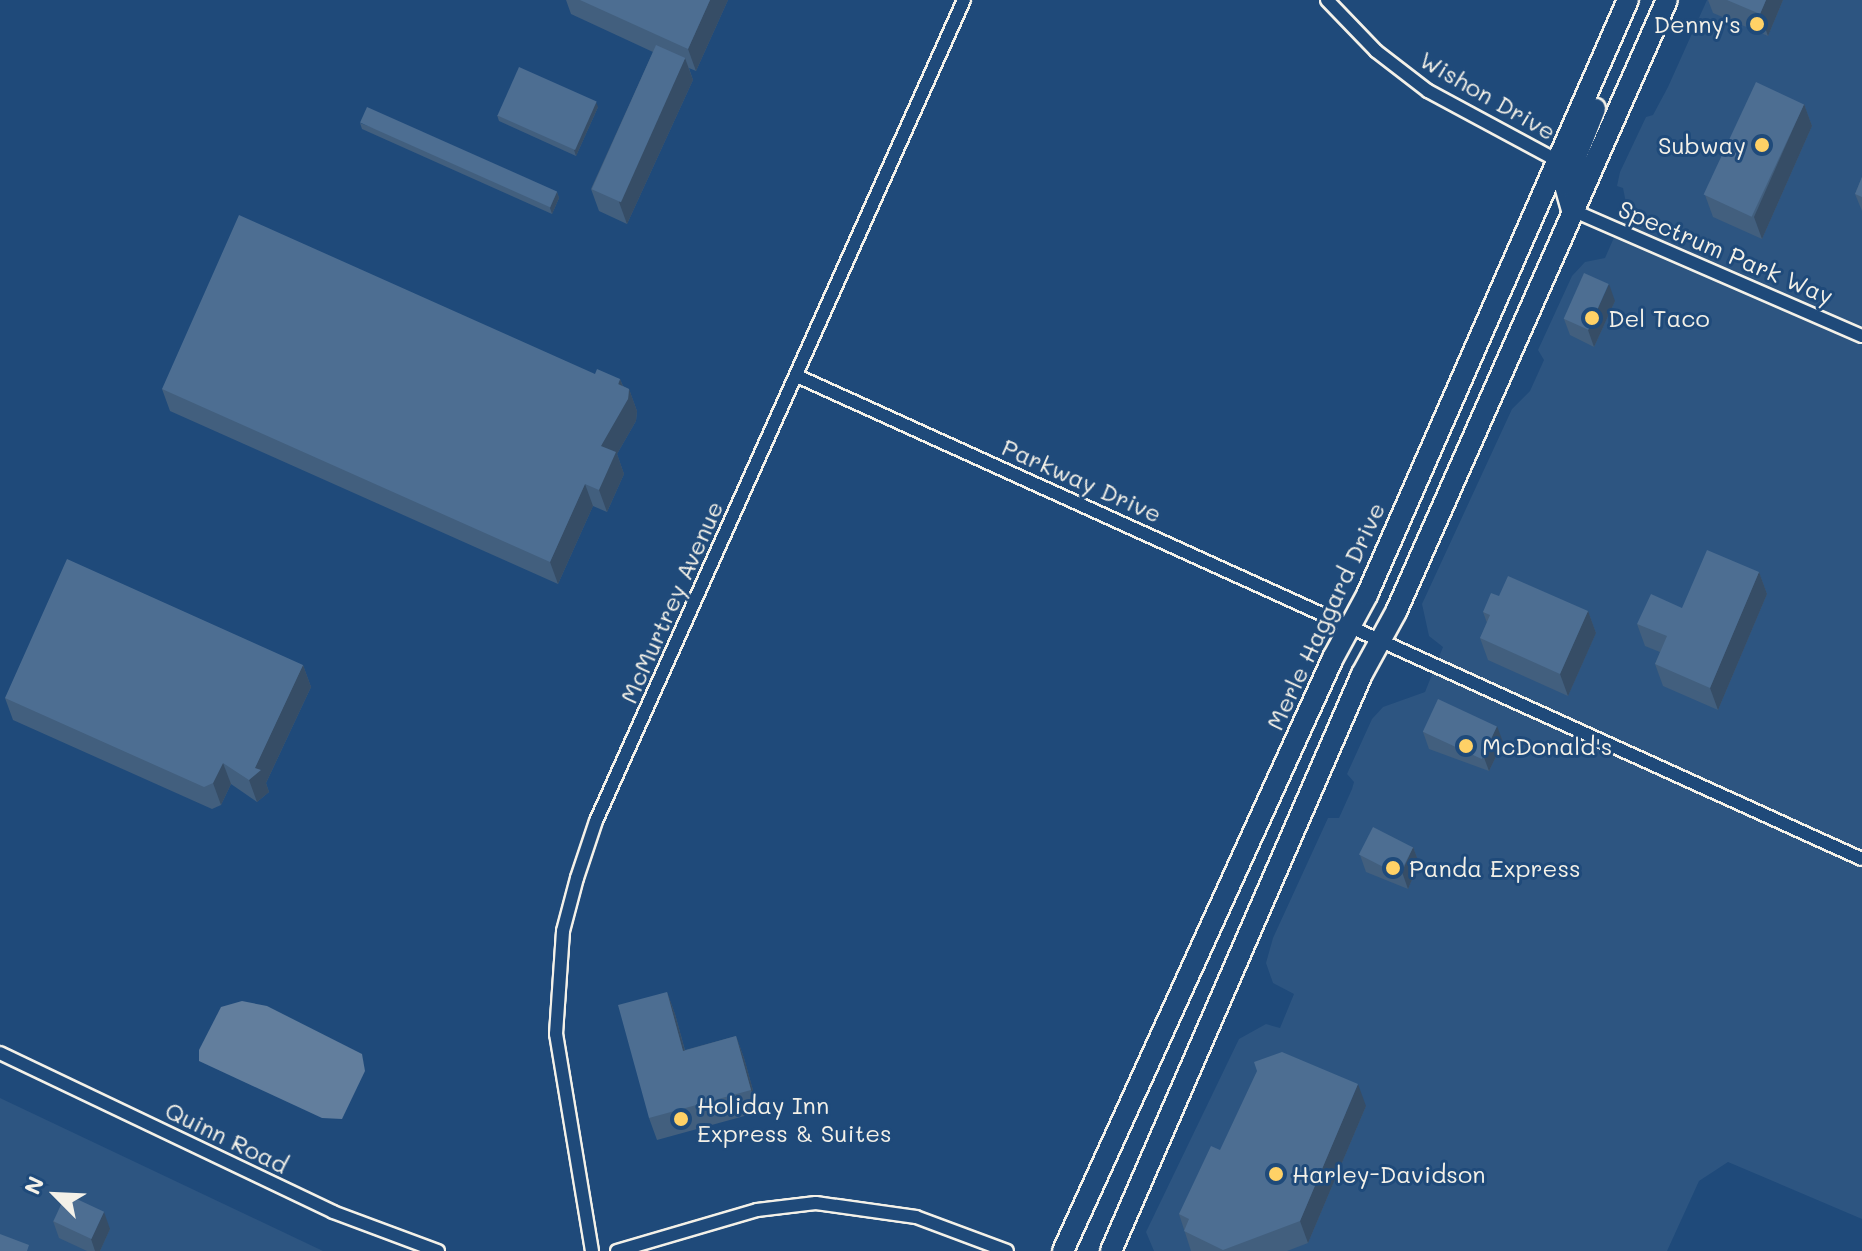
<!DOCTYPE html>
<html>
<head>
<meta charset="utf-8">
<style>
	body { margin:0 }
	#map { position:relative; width:1862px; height:1251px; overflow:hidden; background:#1f4a7a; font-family:Mali,sans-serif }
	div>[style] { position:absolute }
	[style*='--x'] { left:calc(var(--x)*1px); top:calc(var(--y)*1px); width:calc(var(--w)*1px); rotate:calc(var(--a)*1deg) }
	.built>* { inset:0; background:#2d5581 }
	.water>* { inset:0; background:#627e9d }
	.roads { filter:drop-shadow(2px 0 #f4f1e8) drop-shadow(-2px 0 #f4f1e8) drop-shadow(0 2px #f4f1e8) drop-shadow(0 -2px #f4f1e8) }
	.minor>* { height:12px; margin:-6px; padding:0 6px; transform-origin:6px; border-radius:6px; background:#1f4a7a }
	.primary>* { height:20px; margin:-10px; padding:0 10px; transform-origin:10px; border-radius:10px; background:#1f4a7a }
	.wall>* { inset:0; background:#425f7e }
	.shaded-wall>* { inset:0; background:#364d66 }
	.building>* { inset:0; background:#4d6e92; transform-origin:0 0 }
	.dots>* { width:22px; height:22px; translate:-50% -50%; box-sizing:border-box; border:4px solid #1f4a7a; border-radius:50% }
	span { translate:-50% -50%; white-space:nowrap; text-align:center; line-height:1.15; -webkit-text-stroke:6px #1f4a7a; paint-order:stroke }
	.poi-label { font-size:24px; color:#f4f1e8 }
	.right { translate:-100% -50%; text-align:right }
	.left { translate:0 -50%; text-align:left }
	.street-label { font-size:24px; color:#f4f1e8 }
	.north { position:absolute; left:16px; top:1155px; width:80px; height:80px; -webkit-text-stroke:6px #1f4a7a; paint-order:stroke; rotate:294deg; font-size:22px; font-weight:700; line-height:32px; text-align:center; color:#f4f1e8 }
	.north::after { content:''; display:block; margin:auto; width:28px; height:36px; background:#f4f1e8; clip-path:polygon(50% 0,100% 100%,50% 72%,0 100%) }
</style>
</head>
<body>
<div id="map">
	<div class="built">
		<div style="clip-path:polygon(1707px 0,1862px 0,1862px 1219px,1728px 1162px,1699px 1181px,1667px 1251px,1154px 1251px,1146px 1232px,1239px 1039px,1266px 1024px,1280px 1028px,1294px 994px,1273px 983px,1266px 963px,1273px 938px,1328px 818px,1339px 818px,1352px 789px,1354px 782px,1347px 774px,1372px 719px,1383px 707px,1425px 692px,1443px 647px,1429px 636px,1422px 604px,1512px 409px,1530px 391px,1544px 360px,1538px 350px,1572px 276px,1585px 262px,1605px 258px,1627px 208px,1623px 188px,1617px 186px,1620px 172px,1646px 117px,1653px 115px,1668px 87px)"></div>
		<div style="clip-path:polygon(0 1098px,323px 1251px,0 1251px)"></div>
	</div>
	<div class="water">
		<div style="clip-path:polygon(242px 1001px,267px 1006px,362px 1054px,365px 1071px,342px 1119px,322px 1118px,199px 1061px,199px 1050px,221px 1007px)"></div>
	</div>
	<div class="roads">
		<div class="minor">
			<div style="--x:1327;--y:0;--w:71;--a:46.1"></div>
			<div style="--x:1376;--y:51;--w:66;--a:37.6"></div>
			<div style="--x:1428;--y:91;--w:148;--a:28.3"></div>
			<div style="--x:1572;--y:210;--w:316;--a:23.5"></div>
			<div style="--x:797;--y:376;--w:1169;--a:24.4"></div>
			<div style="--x:0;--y:1053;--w:369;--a:25.5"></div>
			<div style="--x:333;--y:1212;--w:112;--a:20.4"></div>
			<div style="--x:592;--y:1251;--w:220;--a:-99.4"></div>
			<div style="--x:556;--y:1034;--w:103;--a:-86.1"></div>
			<div style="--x:563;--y:931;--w:55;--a:-75.2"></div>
			<div style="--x:577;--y:878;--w:60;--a:-71.6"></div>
			<div style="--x:596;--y:821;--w:900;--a:-65.86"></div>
			<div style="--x:617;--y:1251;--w:146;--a:-16.3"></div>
			<div style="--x:757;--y:1210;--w:59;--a:-6.8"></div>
			<div style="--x:816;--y:1203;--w:101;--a:8"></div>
			<div style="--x:916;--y:1217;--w:97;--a:20.5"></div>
		</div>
		<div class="primary">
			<div style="--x:1572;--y:210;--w:26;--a:-106"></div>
			<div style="--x:1565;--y:185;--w:82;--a:-68.5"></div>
			<div style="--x:1063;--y:1251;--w:652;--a:-65.52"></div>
			<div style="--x:1333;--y:658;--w:72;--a:-61.6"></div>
			<div style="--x:1367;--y:595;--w:650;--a:-66.32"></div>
			<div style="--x:1111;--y:1251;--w:629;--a:-66.49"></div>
			<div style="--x:1362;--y:674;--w:71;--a:-61.3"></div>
			<div style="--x:1396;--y:612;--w:669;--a:-66.12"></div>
		</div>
	</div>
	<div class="wall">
		<div style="clip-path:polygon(566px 0,728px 0,696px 71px,689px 68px,693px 80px,627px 224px,599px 211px,591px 189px,653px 52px,571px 14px)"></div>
		<div style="clip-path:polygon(1708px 0,1783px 0,1768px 36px,1713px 13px)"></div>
		<div style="clip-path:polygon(1804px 104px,1812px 126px,1762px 239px,1713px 217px,1705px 195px)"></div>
		<div style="clip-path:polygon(598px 107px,576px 156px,499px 121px,497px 115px)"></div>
		<div style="clip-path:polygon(360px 123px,557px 192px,559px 198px,552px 214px,362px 129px)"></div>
		<div style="clip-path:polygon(1862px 177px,1862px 211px,1855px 194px)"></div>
		<div style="clip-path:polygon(1615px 301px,1594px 347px,1570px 335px,1564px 319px)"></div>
		<div style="clip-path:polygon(595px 374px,620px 379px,623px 386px,629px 389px,637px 411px,636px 421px,617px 454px,624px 474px,607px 512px,593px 506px,558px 584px,170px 411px,162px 389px)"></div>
		<div style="clip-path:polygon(1759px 572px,1767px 594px,1718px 710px,1663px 686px,1655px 664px,1660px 652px,1645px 646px,1637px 624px,1682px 608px)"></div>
		<div style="clip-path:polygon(1499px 596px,1588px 611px,1596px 633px,1568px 696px,1488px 660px,1480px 638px,1487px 623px,1483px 612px)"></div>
		<div style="clip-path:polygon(303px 665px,311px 687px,266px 783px,269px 792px,257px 802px,231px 784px,221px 805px,212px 809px,13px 720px,5px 698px)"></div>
		<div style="clip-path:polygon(1423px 732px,1503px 742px,1489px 771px,1429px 749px)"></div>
		<div style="clip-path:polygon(1413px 847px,1419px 863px,1408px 889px,1366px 872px,1360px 855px)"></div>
		<div style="clip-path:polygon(667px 992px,675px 1014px,685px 1050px,736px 1036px,744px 1058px,759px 1112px,657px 1140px,649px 1118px)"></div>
		<div style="clip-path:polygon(1366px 1106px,1308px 1243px,1287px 1251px,1191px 1251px,1179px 1214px,1220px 1150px)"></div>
		<div style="clip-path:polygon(53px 1221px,110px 1229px,100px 1251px,87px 1251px,59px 1238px)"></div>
	</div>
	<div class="shaded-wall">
		<div style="clip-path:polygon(710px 0,728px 0,696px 71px,688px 49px)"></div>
		<div style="clip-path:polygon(1766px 0,1783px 0,1768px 36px,1760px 14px)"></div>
		<div style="clip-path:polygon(685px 58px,693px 80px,627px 224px,619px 202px)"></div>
		<div style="clip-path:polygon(596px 102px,598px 107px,576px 156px,574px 150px)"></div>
		<div style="clip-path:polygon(1804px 104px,1812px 126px,1762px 239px,1754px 217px)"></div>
		<div style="clip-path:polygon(557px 192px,559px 198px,552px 214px,550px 208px)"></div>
		<div style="clip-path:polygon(1609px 284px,1615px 301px,1594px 347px,1588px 330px)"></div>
		<div style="clip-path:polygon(620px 379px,628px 400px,629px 389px,637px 411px,636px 421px,617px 454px,624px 474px,607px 512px,599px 490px,601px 446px)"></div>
		<div style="clip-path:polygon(585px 484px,593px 506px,558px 584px,550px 562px)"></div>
		<div style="clip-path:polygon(1759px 572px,1767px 594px,1718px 710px,1710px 688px)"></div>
		<div style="clip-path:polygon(1588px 611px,1596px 633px,1568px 696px,1560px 674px)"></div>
		<div style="clip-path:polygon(303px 665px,311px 687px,266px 783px,269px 792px,257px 802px,249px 780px)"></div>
		<div style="clip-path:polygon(1497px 726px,1503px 742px,1489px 771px,1483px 755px)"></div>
		<div style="clip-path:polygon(223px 763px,231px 784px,221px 805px,213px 783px)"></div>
		<div style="clip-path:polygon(1413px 847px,1419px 863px,1408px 889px,1402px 872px)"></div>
		<div style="clip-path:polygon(667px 992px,675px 1014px,691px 1073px,683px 1051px)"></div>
		<div style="clip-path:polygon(736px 1036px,744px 1058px,759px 1112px,751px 1090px)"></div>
		<div style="clip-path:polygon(1358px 1084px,1366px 1106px,1308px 1243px,1300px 1221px)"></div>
		<div style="clip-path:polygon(104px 1212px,110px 1229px,100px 1251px,95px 1251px,91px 1239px)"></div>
	</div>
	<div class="building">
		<div style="clip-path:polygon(580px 0,710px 0,688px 49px)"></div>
		<div style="clip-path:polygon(1727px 0,1766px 0,1760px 14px)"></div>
		<div style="left:656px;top:45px;width:32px;height:158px;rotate:24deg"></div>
		<div style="left:519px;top:67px;width:85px;height:53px;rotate:24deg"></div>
		<div style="left:1756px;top:82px;width:53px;height:124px;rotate:25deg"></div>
		<div style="left:367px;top:107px;width:208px;height:17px;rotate:24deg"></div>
		<div style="clip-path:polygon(1862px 177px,1862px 197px,1855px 194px)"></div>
		<div style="clip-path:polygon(239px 215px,595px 374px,597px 369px,620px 379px,618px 384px,629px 389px,628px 399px,601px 446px,616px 452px,599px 490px,585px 484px,550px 562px,162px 389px)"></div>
		<div style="left:1584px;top:273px;width:27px;height:50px;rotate:24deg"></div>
		<div style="clip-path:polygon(1707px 550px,1759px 572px,1710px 688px,1655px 664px,1667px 636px,1637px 624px,1651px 594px,1682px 608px)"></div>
		<div style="clip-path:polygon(67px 559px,303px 665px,255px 768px,261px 770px,249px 780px,223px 763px,213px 783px,204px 787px,5px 698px)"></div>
		<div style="clip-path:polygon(1508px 576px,1588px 611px,1560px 674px,1480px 638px,1490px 615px,1483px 612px,1491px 593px,1499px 596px)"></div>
		<div style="left:1438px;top:699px;width:65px;height:36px;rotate:25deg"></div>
		<div style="left:1373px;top:827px;width:45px;height:31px;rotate:27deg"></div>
		<div style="clip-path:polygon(667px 992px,683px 1051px,736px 1036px,751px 1090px,649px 1118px,618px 1005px)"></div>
		<div style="clip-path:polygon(1282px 1052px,1358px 1084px,1300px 1221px,1223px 1250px,1184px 1231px,1189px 1219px,1179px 1214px,1211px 1146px,1220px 1150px,1257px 1071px,1254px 1062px)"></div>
		<div style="left:66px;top:1194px;width:42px;height:30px;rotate:25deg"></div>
		<div style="clip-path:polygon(0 1234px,29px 1245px,27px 1251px,0 1251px)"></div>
	</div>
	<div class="dots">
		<div style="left:1757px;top:24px;background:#ffd166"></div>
		<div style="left:1762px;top:145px;background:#ffd166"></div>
		<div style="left:1592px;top:318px;background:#ffd166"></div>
		<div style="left:1466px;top:746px;background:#ffd166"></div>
		<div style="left:1393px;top:868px;background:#ffd166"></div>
		<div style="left:681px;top:1119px;background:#ffd166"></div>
		<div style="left:1276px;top:1174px;background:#ffd166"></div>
	</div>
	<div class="poi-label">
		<span class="right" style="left:1741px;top:24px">Denny's</span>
		<span class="right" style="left:1746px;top:145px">Subway</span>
		<span class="left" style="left:1608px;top:318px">Del Taco</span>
		<span class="left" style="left:1482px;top:746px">McDonald's</span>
		<span class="left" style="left:1409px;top:868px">Panda Express</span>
		<span class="left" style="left:697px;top:1119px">Holiday Inn<br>Express &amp; Suites</span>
		<span class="left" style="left:1292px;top:1174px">Harley-Davidson</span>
	</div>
	<div class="street-label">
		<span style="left:1488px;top:95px;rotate:30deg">Wishon Drive</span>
		<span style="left:1726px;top:252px;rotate:23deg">Spectrum Park Way</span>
		<span style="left:1082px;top:480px;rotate:24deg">Parkway Drive</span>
		<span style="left:671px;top:602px;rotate:-66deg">McMurtrey Avenue</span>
		<span style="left:1325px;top:616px;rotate:-65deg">Merle Haggard Drive</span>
		<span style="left:227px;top:1137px;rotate:26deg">Quinn Road</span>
	</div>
	<div class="north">N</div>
</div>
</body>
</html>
